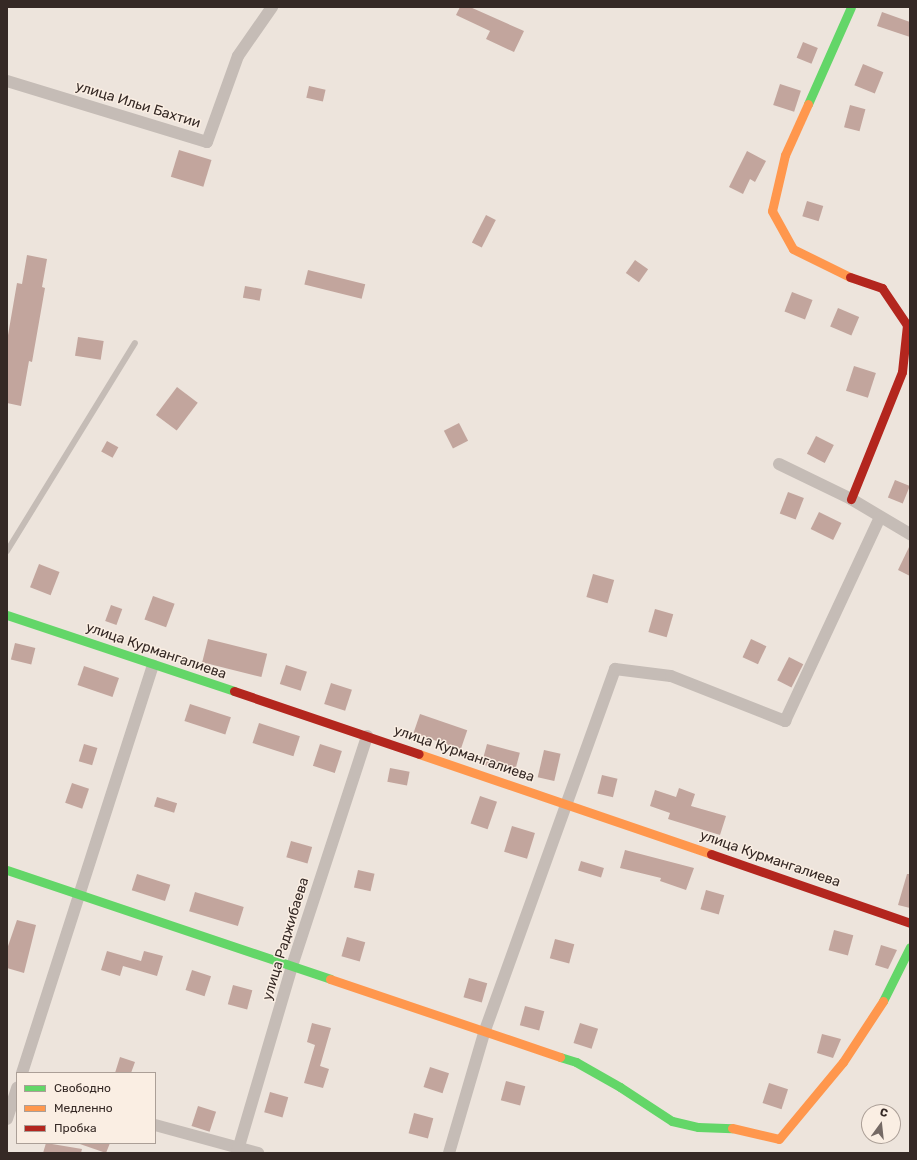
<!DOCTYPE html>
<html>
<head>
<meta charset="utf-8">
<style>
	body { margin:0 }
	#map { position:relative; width:917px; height:1160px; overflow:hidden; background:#ede4dc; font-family:Rubik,sans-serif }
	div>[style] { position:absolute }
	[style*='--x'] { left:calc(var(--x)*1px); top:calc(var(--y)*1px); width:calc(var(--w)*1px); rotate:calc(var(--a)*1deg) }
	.building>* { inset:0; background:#c2a59d; transform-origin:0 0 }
	.lane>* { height:6px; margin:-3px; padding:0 3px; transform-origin:3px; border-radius:3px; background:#c5bcb6 }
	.street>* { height:12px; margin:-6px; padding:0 6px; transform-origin:6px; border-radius:6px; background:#c5bcb6 }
	.fast>* { height:9px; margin:-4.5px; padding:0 4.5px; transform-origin:4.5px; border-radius:4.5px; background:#63d668 }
	.slow>* { height:9px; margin:-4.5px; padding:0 4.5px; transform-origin:4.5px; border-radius:4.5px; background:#ff974d }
	.jam>* { height:9px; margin:-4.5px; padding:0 4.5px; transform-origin:4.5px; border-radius:4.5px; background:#b3261e }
	span { translate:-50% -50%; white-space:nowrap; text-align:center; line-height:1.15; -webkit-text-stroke:3px #faeee3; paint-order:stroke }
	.street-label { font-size:14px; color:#352925 }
	.frame { position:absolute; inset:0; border:8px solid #352925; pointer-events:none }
	.legend { position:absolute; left:16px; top:1072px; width:140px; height:72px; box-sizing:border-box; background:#faeee3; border:1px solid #ab9f97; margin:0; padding:5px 7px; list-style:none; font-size:12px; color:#352925 }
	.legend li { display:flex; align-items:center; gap:8px; height:20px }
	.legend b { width:20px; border:1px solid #ab9f97 }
	.north { position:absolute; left:861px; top:1104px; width:40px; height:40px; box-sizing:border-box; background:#faeee3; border:1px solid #ab9f97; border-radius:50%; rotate:15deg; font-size:11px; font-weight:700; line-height:16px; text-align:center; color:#352925 }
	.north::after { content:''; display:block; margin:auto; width:14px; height:18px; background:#756a65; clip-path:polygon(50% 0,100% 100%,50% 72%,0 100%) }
</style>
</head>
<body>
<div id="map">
	<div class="building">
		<div style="clip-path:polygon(460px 7px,470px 7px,524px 31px,514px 52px,486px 39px,490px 31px,456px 15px)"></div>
		<div style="clip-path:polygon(882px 12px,910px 22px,910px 37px,877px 26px)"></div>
		<div style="left:803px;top:42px;width:16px;height:17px;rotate:22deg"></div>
		<div style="left:863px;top:64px;width:22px;height:23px;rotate:22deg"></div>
		<div style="left:780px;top:84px;width:22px;height:22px;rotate:18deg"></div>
		<div style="left:309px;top:86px;width:17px;height:12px;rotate:13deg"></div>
		<div style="left:850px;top:105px;width:16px;height:23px;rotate:15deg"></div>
		<div style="left:179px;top:150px;width:34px;height:28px;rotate:17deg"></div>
		<div style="clip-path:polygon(747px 151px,766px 161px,755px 182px,750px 179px,743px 194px,729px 187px)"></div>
		<div style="left:807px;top:201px;width:17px;height:16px;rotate:17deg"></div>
		<div style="left:486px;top:215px;width:11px;height:31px;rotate:27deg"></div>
		<div style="clip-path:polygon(27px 255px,47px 259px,42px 287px,45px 288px,32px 362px,29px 361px,21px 406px,7px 403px,7px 341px,17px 283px,22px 284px)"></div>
		<div style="left:635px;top:260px;width:16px;height:16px;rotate:35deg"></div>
		<div style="left:308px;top:270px;width:59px;height:15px;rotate:14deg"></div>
		<div style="left:245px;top:286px;width:17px;height:12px;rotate:10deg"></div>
		<div style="left:792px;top:292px;width:22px;height:21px;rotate:21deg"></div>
		<div style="left:838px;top:308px;width:23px;height:20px;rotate:23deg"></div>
		<div style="left:78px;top:337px;width:26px;height:19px;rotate:9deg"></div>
		<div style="left:854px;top:366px;width:23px;height:26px;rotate:18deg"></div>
		<div style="left:177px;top:387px;width:26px;height:35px;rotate:37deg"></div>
		<div style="left:459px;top:423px;width:20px;height:17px;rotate:63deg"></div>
		<div style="left:816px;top:436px;width:20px;height:20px;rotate:27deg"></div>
		<div style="left:107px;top:441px;width:13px;height:12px;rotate:29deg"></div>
		<div style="left:895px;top:480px;width:16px;height:19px;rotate:22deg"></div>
		<div style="left:788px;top:492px;width:17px;height:23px;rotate:21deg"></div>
		<div style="left:819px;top:512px;width:25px;height:19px;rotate:26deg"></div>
		<div style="clip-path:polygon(910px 545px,910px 576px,898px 570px)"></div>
		<div style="left:39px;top:564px;width:22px;height:25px;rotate:21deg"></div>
		<div style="left:593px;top:574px;width:22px;height:24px;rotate:16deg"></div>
		<div style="left:153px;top:596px;width:23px;height:25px;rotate:20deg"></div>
		<div style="left:111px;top:605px;width:12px;height:17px;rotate:20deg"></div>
		<div style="left:655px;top:609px;width:19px;height:24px;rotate:16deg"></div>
		<div style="left:208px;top:639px;width:61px;height:24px;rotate:14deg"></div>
		<div style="left:751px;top:639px;width:17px;height:20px;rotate:25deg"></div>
		<div style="left:15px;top:643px;width:21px;height:17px;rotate:14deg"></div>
		<div style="left:789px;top:657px;width:16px;height:26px;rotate:27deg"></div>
		<div style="left:286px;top:665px;width:22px;height:20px;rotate:18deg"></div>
		<div style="left:84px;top:666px;width:37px;height:20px;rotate:19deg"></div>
		<div style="left:331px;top:683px;width:22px;height:22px;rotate:18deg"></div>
		<div style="left:190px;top:704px;width:43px;height:18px;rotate:18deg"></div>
		<div style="left:420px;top:714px;width:50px;height:20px;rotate:19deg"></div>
		<div style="left:259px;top:723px;width:43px;height:21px;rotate:18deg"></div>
		<div style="left:84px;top:744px;width:14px;height:18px;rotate:17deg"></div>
		<div style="left:320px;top:744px;width:23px;height:23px;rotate:18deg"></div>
		<div style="left:487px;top:744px;width:34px;height:21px;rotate:15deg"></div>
		<div style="left:544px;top:750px;width:17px;height:28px;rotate:13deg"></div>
		<div style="left:390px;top:768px;width:20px;height:14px;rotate:11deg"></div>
		<div style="left:602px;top:775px;width:16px;height:19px;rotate:14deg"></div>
		<div style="left:72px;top:783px;width:18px;height:21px;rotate:19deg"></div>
		<div style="clip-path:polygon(679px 788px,695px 794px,691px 806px,726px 816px,720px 835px,668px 819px,670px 813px,650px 806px,655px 790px,676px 797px)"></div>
		<div style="left:480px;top:796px;width:18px;height:29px;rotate:19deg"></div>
		<div style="left:157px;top:797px;width:21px;height:10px;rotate:17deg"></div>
		<div style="left:512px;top:826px;width:24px;height:27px;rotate:17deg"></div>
		<div style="left:291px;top:841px;width:22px;height:17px;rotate:16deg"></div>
		<div style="clip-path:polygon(625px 850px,694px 868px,686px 890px,660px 881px,661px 878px,620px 868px)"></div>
		<div style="left:581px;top:861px;width:24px;height:10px;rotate:17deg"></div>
		<div style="left:358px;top:870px;width:17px;height:18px;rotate:13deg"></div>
		<div style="left:137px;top:874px;width:35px;height:17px;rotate:18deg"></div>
		<div style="clip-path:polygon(907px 874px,910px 874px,910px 908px,898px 905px)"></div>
		<div style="left:706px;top:890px;width:19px;height:20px;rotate:16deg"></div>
		<div style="left:195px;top:892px;width:51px;height:20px;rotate:17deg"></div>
		<div style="clip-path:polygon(17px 920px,36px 925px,24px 973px,7px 968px,7px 949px)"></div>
		<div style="left:834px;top:930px;width:20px;height:21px;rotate:15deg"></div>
		<div style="left:347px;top:937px;width:19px;height:20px;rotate:16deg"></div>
		<div style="left:555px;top:939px;width:20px;height:20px;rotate:15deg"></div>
		<div style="clip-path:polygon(881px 945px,897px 950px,888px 969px,875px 965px)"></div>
		<div style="clip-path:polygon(107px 951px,141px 961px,144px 951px,163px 956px,157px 976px,123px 966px,120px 976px,101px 970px)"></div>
		<div style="left:192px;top:970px;width:20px;height:21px;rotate:18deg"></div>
		<div style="left:469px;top:978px;width:19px;height:20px;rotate:16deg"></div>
		<div style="left:233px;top:985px;width:20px;height:20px;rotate:15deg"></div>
		<div style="left:525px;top:1006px;width:20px;height:20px;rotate:15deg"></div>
		<div style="clip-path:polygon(312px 1023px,331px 1028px,320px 1066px,329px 1069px,323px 1088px,304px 1083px,315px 1045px,307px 1042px)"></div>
		<div style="left:580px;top:1023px;width:19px;height:21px;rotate:18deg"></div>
		<div style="clip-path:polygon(822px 1034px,841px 1039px,833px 1058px,817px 1053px)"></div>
		<div style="clip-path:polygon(120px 1057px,135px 1062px,131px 1073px,115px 1073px)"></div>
		<div style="left:430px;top:1067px;width:20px;height:21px;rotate:18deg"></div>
		<div style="left:506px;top:1081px;width:20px;height:20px;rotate:15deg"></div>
		<div style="left:769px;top:1083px;width:20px;height:21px;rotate:18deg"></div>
		<div style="left:270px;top:1092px;width:19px;height:21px;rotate:16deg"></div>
		<div style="left:198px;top:1106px;width:19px;height:21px;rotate:18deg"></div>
		<div style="left:414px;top:1113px;width:20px;height:21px;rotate:15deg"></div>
		<div style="clip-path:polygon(46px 1143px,82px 1149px,81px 1153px,43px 1153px)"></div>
		<div style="clip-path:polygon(77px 1143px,110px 1143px,106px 1153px)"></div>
	</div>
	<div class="lane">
		<div style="--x:7;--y:551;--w:244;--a:-58.4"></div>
	</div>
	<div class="street">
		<div style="--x:7;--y:81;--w:209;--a:17"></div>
		<div style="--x:207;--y:142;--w:91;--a:-70.2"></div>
		<div style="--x:238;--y:56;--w:60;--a:-55.2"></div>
		<div style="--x:779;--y:464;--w:80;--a:25.9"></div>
		<div style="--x:851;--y:499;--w:69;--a:30.7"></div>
		<div style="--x:22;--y:1073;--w:428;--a:-72.2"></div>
		<div style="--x:7;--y:1119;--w:33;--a:-72"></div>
		<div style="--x:155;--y:1125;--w:107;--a:15.2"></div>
		<div style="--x:237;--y:1153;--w:195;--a:-73.6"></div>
		<div style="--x:292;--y:966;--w:242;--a:-71.9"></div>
		<div style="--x:449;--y:1153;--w:125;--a:-73.7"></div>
		<div style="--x:484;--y:1033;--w:387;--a:-70.2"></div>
		<div style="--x:615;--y:669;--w:56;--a:7.1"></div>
		<div style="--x:671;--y:676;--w:123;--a:21.5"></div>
		<div style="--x:785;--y:721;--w:225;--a:-65"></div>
	</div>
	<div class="fast">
		<div style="--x:808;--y:104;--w:106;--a:-66.1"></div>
		<div style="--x:7;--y:615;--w:239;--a:18.5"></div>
		<div style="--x:7;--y:870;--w:341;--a:18.6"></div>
		<div style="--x:883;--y:1001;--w:60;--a:-63.4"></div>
		<div style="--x:560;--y:1057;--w:17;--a:17"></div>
		<div style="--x:576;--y:1062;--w:51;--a:29.6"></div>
		<div style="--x:620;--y:1087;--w:62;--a:33.2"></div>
		<div style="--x:672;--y:1121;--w:27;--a:13"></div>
		<div style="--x:698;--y:1127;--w:34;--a:2"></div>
	</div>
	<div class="slow">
		<div style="--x:808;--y:104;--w:56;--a:114.3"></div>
		<div style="--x:785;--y:155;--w:57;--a:103.1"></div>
		<div style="--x:772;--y:211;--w:43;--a:61.1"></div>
		<div style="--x:793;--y:249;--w:64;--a:26.2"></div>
		<div style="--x:419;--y:754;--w:309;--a:18.9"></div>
		<div style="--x:330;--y:979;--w:243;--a:18.7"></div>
		<div style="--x:732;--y:1128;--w:48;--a:13.2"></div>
		<div style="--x:779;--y:1139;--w:100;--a:-50.3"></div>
		<div style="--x:843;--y:1062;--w:73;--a:-56.7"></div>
	</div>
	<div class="jam">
		<div style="--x:850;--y:277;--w:34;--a:19"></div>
		<div style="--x:882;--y:288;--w:45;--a:56"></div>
		<div style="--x:907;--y:325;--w:47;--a:96.1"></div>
		<div style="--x:902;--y:372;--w:137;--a:111.9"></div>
		<div style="--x:234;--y:691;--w:195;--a:18.8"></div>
		<div style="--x:711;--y:854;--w:211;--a:19.1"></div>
	</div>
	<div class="street-label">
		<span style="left:138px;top:105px;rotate:17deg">улица Ильи Бахтии</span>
		<span style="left:156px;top:651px;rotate:19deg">улица Курмангалиева</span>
		<span style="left:464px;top:754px;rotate:19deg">улица Курмангалиева</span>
		<span style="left:770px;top:859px;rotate:19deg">улица Курмангалиева</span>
		<span style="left:286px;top:939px;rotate:-73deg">улица Раджибаева</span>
	</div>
	<div class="frame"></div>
	<ul class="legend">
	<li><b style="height:5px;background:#63d668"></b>Свободно</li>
	<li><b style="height:5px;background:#ff974d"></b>Медленно</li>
	<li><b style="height:5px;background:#b3261e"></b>Пробка</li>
	</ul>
	<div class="north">С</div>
</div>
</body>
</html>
